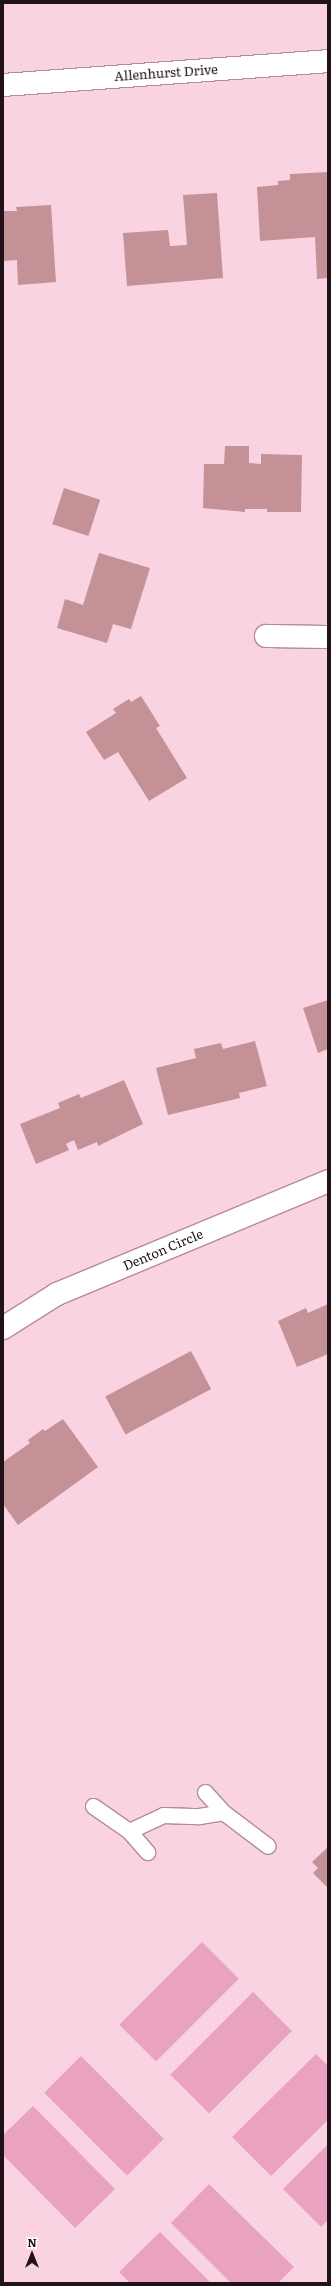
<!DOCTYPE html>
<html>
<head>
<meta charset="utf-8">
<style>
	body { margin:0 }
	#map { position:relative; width:331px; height:2286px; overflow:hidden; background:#fad3e2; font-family:Literata,serif }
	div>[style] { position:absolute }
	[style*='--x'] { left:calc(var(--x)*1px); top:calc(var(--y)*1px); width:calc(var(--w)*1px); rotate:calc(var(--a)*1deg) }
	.green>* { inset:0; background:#e9a2c0; transform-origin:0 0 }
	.building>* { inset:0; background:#c39196; transform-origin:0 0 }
	.roads { filter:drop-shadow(1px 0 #b6899b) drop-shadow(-1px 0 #b6899b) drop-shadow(0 1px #b6899b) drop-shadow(0 -1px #b6899b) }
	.service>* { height:15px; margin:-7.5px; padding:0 7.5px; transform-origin:7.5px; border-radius:7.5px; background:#fff }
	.minor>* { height:22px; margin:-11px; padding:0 11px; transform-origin:11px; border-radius:11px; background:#fff }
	span { translate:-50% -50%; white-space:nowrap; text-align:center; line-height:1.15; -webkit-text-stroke:4px #fff; paint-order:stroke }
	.street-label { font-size:13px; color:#211118 }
	.frame { position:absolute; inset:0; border:4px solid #211118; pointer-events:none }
	.north { position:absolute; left:12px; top:2234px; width:40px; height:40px; -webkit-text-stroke:3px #fff; paint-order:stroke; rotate:0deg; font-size:11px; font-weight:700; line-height:16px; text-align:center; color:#211118 }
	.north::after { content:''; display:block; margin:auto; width:14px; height:18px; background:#211118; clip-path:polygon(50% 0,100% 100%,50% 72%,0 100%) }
</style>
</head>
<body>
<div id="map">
	<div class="green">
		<div style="left:202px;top:1942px;width:52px;height:117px;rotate:45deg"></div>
		<div style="left:253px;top:1992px;width:55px;height:117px;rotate:45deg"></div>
		<div style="clip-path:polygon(316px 2054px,328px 2066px,328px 2120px,271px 2176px,232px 2137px)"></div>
		<div style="left:81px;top:2056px;width:117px;height:52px;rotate:45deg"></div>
		<div style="clip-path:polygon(33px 2106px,115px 2189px,75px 2228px,3px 2155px,3px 2135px)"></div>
		<div style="clip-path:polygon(328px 2144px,328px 2220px,321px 2227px,283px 2189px)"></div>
		<div style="clip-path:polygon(209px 2184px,294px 2267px,278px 2283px,231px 2283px,171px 2223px)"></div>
		<div style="clip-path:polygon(160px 2232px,211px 2283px,130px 2283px,119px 2272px)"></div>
	</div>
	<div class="building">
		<div style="clip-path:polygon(328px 172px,328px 278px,317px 279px,315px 237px,260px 241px,257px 187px,278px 185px,278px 181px,290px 180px,290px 174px)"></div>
		<div style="clip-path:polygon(217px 193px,223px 278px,127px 286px,123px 233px,168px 230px,170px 246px,187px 245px,183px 195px)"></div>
		<div style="clip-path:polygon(51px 205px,56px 282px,18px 285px,17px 260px,3px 261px,3px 211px,17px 211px,16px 207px)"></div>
		<div style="clip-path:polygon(225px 446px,249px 446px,249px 463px,261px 464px,261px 454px,302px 455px,301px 512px,267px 512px,267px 509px,245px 509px,245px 512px,203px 508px,204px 464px,224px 464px)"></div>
		<div style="left:64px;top:488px;width:38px;height:38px;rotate:18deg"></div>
		<div style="clip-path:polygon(99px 553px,150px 568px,131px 629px,113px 624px,107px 643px,57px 628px,65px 599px,83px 605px)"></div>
		<div style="clip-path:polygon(141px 696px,160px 726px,156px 728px,187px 778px,149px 801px,118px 752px,104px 760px,86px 732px,116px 713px,113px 709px,129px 699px,131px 702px)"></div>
		<div style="clip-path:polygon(328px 1000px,328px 1049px,318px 1053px,303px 1008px)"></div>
		<div style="clip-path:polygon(255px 1041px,267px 1086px,239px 1093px,240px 1098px,168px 1115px,156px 1068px,196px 1058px,194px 1049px,221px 1043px,223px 1049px)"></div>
		<div style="clip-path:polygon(124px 1080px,143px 1124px,98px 1146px,97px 1142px,78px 1150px,74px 1140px,66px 1144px,69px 1150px,36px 1164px,20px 1124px,60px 1108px,58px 1103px,79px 1094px,81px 1098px)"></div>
		<div style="clip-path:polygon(328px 1304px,328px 1354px,297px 1367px,278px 1321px,306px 1308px,308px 1313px)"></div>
		<div style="left:191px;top:1351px;width:43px;height:97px;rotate:62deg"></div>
		<div style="clip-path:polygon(63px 1419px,98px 1467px,18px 1525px,3px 1504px,3px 1462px,30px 1443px,28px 1440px,43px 1429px,45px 1431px)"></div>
		<div style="clip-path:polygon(328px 1847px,328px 1888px,313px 1873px,318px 1868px,312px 1862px)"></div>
	</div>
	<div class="roads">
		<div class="service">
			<div style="--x:205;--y:1792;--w:27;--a:48"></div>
			<div style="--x:223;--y:1812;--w:56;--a:37.1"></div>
			<div style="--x:93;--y:1806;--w:44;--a:34.8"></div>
			<div style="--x:129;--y:1831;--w:28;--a:49"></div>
			<div style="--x:129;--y:1831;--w:38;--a:-25"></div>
			<div style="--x:163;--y:1815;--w:36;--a:2"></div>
			<div style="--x:199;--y:1816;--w:24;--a:-9"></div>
		</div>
		<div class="minor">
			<div style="--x:3;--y:85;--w:326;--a:-4.2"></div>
			<div style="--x:266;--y:636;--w:62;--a:0.9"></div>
			<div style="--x:3;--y:1328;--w:64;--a:-32.2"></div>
			<div style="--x:57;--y:1294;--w:294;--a:-22.6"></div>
		</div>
	</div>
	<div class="street-label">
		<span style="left:166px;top:73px;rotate:-4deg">Allenhurst Drive</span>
		<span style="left:163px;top:1250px;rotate:-23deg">Denton Circle</span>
	</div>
	<div class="frame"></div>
	<div class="north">N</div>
</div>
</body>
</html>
